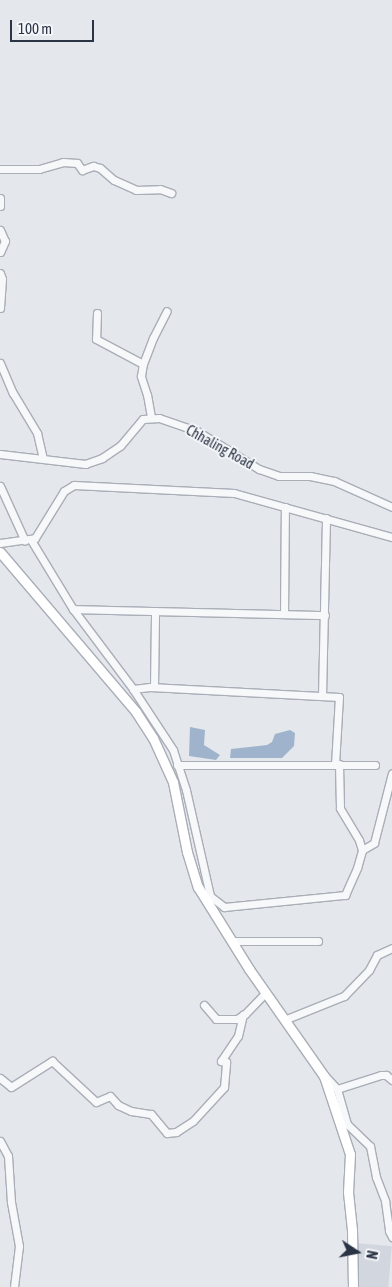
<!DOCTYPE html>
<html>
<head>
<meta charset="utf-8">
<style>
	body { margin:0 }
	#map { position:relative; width:392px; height:1287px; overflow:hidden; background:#e4e7ec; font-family:"Asap Condensed",sans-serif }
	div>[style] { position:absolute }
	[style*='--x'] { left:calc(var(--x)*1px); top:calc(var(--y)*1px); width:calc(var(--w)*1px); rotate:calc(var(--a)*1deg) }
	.built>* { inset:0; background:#d2d6de; transform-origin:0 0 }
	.water>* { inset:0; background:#9fb4cc }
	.roads { filter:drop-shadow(1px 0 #a9aeb7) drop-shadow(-1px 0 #a9aeb7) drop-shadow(0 1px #a9aeb7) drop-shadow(0 -1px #a9aeb7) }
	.minor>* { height:7px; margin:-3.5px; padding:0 3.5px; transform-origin:3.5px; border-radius:3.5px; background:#f7f8fa }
	.major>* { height:9px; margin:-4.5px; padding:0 4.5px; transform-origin:4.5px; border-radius:4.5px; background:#fff }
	span { translate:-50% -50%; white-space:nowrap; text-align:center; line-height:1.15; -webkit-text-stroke:4px #f4f6f9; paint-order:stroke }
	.street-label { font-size:14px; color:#2b3445 }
	.north { position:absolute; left:332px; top:1227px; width:50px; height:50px; -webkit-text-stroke:4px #f4f6f9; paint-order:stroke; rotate:101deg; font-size:14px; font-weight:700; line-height:20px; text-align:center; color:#2b3445 }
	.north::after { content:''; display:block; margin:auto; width:18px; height:22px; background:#2b3445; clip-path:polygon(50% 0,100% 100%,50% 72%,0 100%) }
	.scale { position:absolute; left:10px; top:20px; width:84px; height:22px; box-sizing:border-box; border:2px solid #2b3445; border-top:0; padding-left:6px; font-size:15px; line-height:18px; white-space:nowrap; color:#2b3445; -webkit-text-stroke:4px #f4f6f9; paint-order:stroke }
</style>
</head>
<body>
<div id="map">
	<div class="built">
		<div style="left:356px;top:1243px;width:36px;height:44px;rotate:5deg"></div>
	</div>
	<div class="water">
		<div style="clip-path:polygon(190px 727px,205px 730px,204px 745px,220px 755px,216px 760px,189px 756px)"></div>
		<div style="clip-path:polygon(290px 730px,295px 733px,294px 746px,282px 758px,230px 758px,231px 749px,267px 745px,272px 742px,275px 734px)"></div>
	</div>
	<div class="roads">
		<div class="minor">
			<div style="--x:0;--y:169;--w:39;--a:0"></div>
			<div style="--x:39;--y:169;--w:25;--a:-16"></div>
			<div style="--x:63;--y:162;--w:14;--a:4"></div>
			<div style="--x:77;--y:163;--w:9;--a:54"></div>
			<div style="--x:82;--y:170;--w:12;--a:-20"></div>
			<div style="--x:93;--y:166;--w:7;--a:16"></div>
			<div style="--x:100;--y:168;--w:18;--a:41"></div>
			<div style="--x:114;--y:180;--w:24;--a:24"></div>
			<div style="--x:136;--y:190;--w:24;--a:-2"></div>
			<div style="--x:160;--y:189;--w:12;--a:20"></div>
			<div style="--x:0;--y:198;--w:8;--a:90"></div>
			<div style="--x:0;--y:230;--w:12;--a:66"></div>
			<div style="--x:5;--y:241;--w:12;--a:114"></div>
			<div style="--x:0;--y:273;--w:6;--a:72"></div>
			<div style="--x:2;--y:279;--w:29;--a:94"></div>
			<div style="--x:97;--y:313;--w:26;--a:92"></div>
			<div style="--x:96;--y:339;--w:53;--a:28"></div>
			<div style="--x:0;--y:363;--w:33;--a:67"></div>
			<div style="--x:13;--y:393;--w:47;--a:59"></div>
			<div style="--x:37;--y:433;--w:26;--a:77"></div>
			<div style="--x:151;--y:417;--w:22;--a:-100"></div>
			<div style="--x:147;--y:395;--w:20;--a:-108"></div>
			<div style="--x:141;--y:376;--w:12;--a:-81"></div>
			<div style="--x:143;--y:364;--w:28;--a:-69"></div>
			<div style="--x:153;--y:338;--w:30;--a:-63"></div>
			<div style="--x:0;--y:454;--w:86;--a:6.7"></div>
			<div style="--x:85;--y:464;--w:18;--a:-19"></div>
			<div style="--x:102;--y:458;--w:22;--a:-34"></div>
			<div style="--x:120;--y:446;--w:35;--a:-50"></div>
			<div style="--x:143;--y:419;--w:16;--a:-4"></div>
			<div style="--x:159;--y:418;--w:40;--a:18.9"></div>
			<div style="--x:197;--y:431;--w:73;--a:31.5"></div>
			<div style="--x:259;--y:469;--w:21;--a:19"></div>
			<div style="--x:279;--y:476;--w:31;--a:0"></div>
			<div style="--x:310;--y:476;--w:25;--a:12"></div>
			<div style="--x:334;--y:481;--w:64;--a:24.1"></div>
			<div style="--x:0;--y:486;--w:60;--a:65.6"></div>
			<div style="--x:31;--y:540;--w:81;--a:58.7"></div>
			<div style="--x:73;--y:609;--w:100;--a:53.1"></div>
			<div style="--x:133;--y:689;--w:73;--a:56.7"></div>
			<div style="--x:173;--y:750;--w:42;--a:72"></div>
			<div style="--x:186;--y:790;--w:109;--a:77.2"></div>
			<div style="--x:210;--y:896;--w:18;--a:38"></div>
			<div style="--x:224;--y:907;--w:122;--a:-5.7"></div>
			<div style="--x:345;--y:895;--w:30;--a:-66"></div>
			<div style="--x:357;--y:868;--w:19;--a:-74"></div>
			<div style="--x:362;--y:850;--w:10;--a:-107"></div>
			<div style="--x:359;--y:840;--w:37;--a:-121"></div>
			<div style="--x:340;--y:808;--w:44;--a:-91.3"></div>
			<div style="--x:0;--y:543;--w:35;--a:-8"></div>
			<div style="--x:35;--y:538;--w:55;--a:-58.3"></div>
			<div style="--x:64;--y:491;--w:12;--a:-31"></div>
			<div style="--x:74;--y:485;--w:160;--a:2.9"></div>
			<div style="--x:234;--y:493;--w:164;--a:15.6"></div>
			<div style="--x:73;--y:609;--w:252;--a:1.4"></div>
			<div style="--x:284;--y:614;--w:107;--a:-89.5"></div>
			<div style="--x:154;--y:687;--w:76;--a:-89.2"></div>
			<div style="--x:133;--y:689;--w:17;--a:-7"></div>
			<div style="--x:150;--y:687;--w:189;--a:3"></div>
			<div style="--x:339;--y:697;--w:67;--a:93.4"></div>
			<div style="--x:322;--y:696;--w:178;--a:-88.7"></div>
			<div style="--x:177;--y:765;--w:198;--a:0"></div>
			<div style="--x:362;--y:850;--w:14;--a:-30"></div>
			<div style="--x:374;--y:843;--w:72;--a:-75.6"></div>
			<div style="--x:231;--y:941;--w:87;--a:0"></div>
			<div style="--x:204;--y:1005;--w:18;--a:49"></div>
			<div style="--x:216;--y:1019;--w:21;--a:0"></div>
			<div style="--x:237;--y:1019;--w:9;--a:-32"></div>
			<div style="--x:245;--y:1014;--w:29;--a:-46"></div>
			<div style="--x:284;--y:1020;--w:65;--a:-21.8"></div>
			<div style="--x:344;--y:996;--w:36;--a:-46"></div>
			<div style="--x:369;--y:970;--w:17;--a:-62"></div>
			<div style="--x:377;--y:955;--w:17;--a:-25"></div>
			<div style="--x:325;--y:1076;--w:18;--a:47"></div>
			<div style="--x:337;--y:1089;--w:46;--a:-17.7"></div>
			<div style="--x:381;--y:1075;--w:5;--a:0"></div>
			<div style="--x:386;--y:1075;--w:8;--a:40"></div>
			<div style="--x:0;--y:1078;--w:14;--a:39"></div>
			<div style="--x:11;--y:1087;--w:49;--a:-32.4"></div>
			<div style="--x:52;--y:1061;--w:60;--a:43"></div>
			<div style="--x:96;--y:1102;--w:15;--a:-23"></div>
			<div style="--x:110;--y:1096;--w:12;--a:48"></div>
			<div style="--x:118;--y:1105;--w:14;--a:25"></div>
			<div style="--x:131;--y:1111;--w:20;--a:9"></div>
			<div style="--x:151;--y:1114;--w:25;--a:50"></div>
			<div style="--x:167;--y:1133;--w:9;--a:-6"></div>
			<div style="--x:176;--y:1132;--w:20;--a:-33"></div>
			<div style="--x:193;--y:1121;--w:46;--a:-47.6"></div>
			<div style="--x:224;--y:1087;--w:25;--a:-85"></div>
			<div style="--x:226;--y:1062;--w:5;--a:-169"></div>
			<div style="--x:221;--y:1061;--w:30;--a:-56"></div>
			<div style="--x:238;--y:1036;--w:22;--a:-77"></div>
			<div style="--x:337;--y:1089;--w:36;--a:74"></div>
			<div style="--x:347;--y:1124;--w:32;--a:44"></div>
			<div style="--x:370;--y:1146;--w:32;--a:79"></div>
			<div style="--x:376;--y:1177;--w:26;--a:69"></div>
			<div style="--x:385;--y:1201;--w:30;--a:82"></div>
			<div style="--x:389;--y:1231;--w:7;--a:63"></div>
			<div style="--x:0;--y:1141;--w:17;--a:62"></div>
			<div style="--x:8;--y:1156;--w:46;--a:86.3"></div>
			<div style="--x:11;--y:1202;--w:45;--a:79.7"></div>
			<div style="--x:19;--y:1246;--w:41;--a:97"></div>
		</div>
		<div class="major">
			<div style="--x:0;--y:552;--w:210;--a:49.6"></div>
			<div style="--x:136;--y:712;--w:31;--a:57"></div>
			<div style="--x:153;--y:738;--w:48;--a:65.6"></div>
			<div style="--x:173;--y:782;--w:71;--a:78.7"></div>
			<div style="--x:187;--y:852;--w:37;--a:73"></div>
			<div style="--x:198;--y:887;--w:97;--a:58.1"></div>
			<div style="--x:249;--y:969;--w:131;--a:55"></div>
			<div style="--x:324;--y:1076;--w:82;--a:71.6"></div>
			<div style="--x:350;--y:1154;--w:38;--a:93"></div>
			<div style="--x:348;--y:1192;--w:38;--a:84"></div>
			<div style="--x:352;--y:1230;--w:57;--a:89"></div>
		</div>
	</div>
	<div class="street-label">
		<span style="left:220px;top:447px;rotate:29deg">Chhaling Road</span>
	</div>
	<div class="north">N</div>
	<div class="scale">100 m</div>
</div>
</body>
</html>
